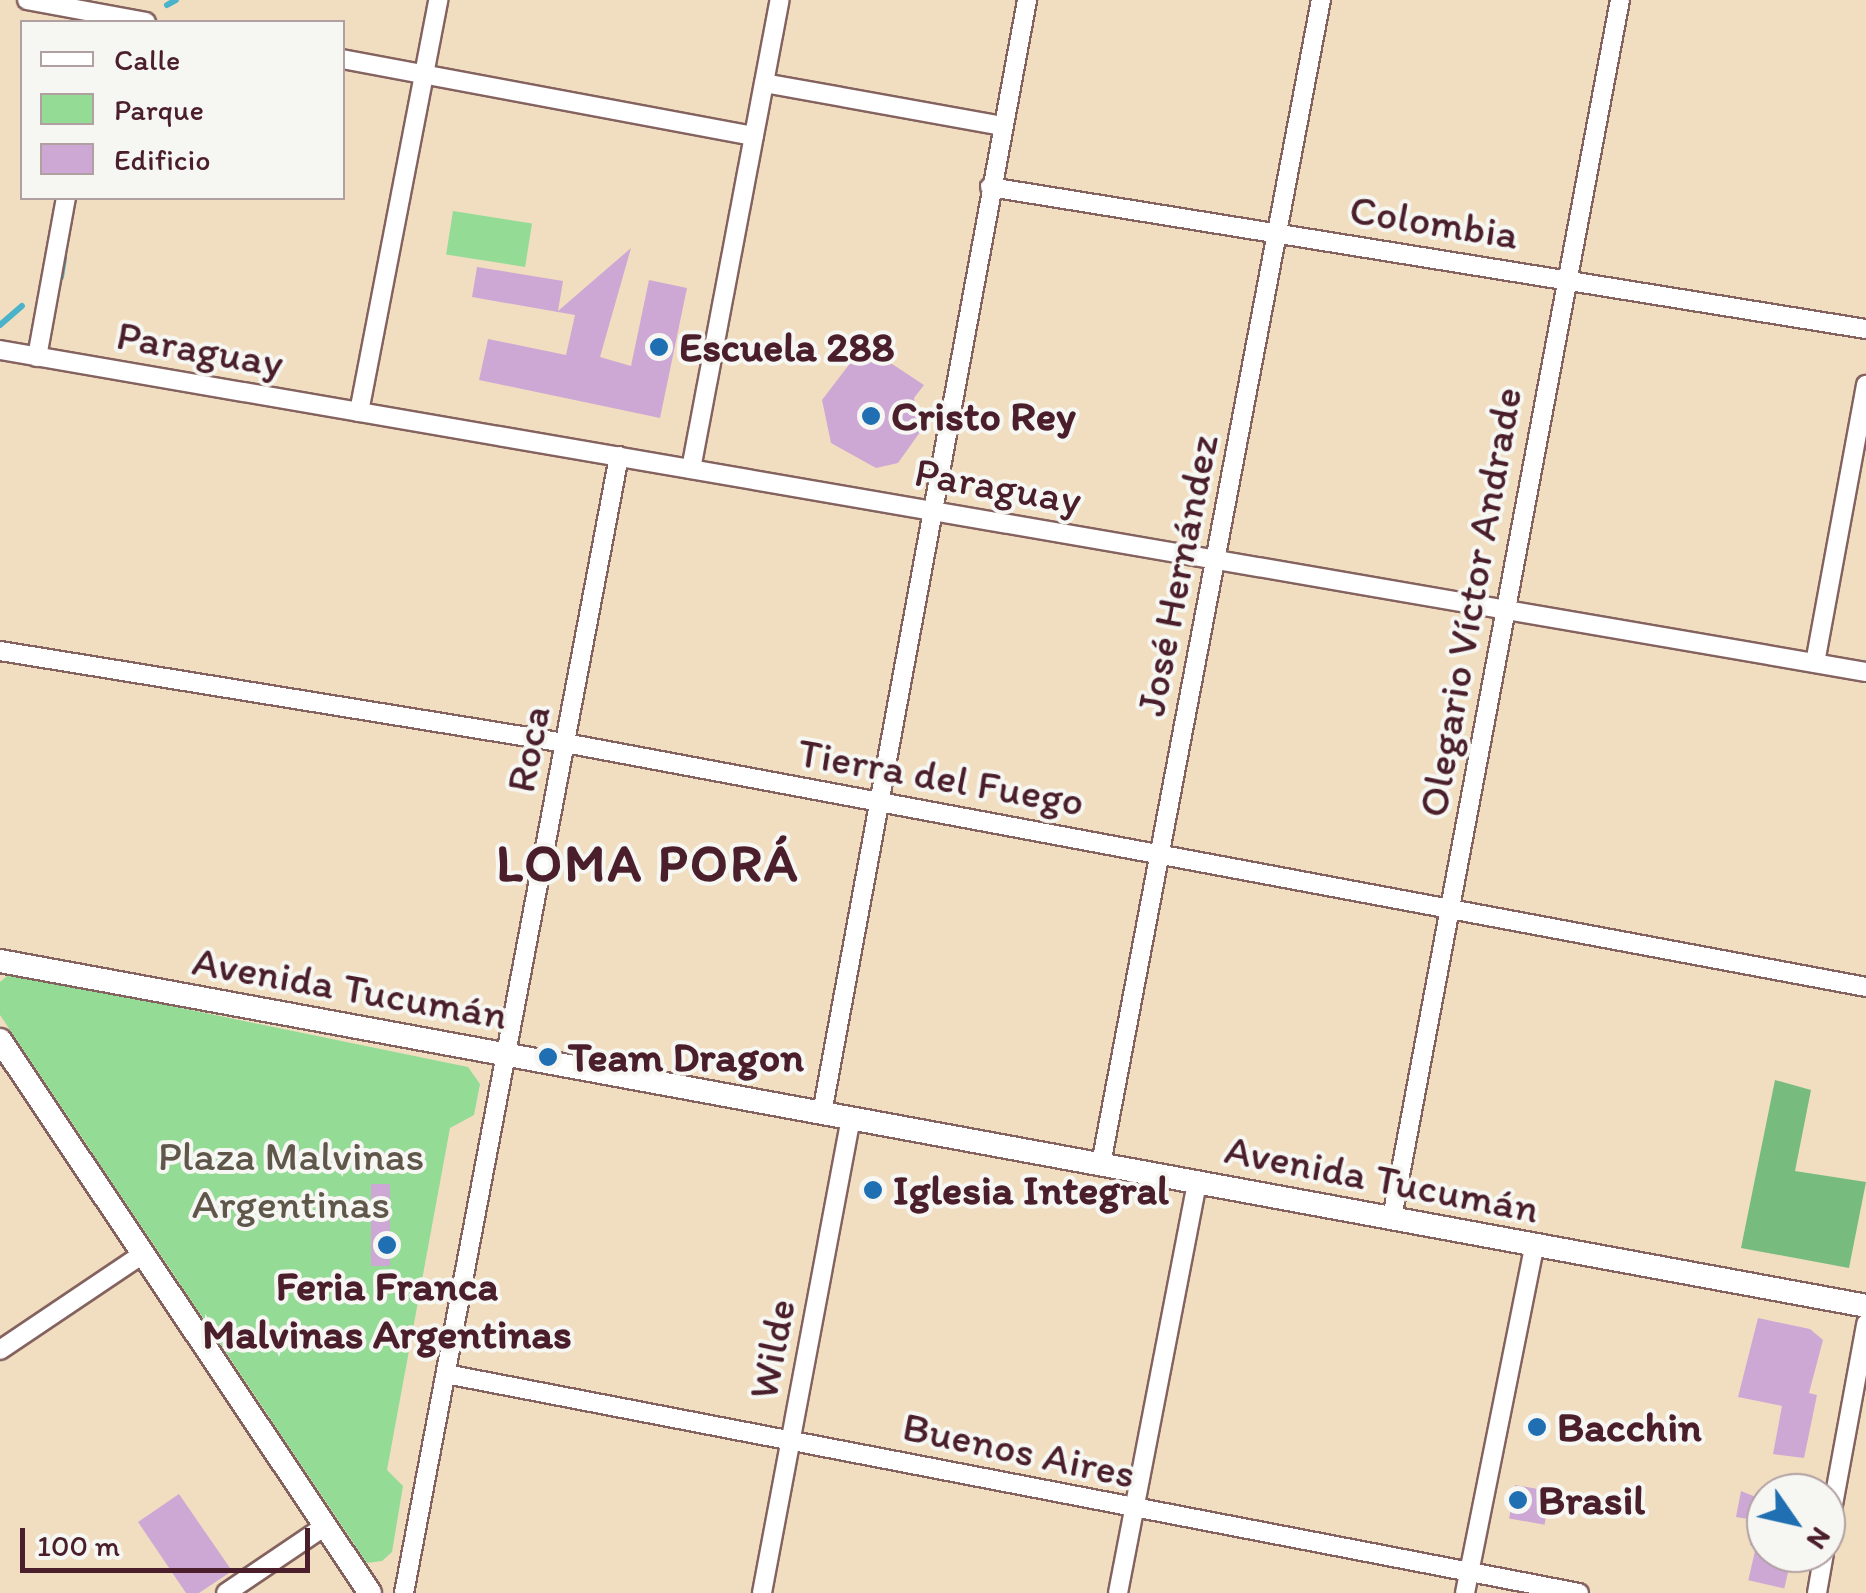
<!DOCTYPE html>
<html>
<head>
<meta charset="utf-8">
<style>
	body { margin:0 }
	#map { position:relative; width:1866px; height:1593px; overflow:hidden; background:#f1dec0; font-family:Itim,sans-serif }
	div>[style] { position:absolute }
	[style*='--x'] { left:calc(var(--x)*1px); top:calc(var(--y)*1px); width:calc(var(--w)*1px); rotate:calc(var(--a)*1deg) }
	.green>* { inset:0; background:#94db96; transform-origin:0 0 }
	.forest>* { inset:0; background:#77bb7f }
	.stream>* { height:6px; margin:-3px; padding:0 3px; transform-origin:3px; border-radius:3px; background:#4ab2c9 }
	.building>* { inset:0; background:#cea8d4; transform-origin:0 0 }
	.roads { filter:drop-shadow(2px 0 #84625f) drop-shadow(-2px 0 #84625f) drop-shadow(0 2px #84625f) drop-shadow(0 -2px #84625f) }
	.minor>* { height:18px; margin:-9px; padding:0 9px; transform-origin:9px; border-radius:9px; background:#fff }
	.secondary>* { height:22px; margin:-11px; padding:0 11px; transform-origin:11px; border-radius:11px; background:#fff }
	.dots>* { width:28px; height:28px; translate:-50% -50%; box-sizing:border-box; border:5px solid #f6f6f2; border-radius:50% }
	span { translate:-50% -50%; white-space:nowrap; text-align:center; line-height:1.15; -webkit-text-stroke:8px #f6f6f2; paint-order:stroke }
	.street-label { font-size:42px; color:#4a1f2b }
	.poi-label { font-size:42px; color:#4a1f2b; font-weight:700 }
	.left { translate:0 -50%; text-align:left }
	.park-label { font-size:42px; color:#60574b }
	.district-label { font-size:52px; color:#4a1f2b; font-weight:700; letter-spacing:2.5px }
	.legend { position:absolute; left:20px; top:20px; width:325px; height:180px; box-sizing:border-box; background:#f6f6f2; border:2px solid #b1a0a2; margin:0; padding:12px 18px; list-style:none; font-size:30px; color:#4a1f2b }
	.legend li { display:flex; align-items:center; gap:20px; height:50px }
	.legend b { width:50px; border:2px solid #b1a0a2 }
	.north { position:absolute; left:1746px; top:1473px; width:100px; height:100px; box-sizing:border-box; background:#f6f6f2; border:2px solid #b1a0a2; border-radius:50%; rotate:124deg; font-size:28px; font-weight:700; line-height:40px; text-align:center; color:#4a1f2b }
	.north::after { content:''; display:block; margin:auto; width:35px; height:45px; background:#1f6fb2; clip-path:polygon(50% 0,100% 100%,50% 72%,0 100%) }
	.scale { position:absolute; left:20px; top:1528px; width:290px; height:45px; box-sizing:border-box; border:5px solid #4a1f2b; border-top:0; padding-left:12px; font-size:30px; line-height:35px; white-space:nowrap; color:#4a1f2b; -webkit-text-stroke:8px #f6f6f2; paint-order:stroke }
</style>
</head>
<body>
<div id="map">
	<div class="green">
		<div style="left:453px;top:211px;width:80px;height:44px;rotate:9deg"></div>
		<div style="clip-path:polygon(11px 973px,468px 1067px,480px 1084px,474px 1115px,450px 1128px,387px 1470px,403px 1486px,392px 1552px,382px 1561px,367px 1563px,0 1015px,0 982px)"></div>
	</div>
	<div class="forest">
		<div style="clip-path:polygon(1775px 1080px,1811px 1090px,1795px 1171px,1866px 1182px,1849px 1268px,1741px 1248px)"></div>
	</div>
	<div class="stream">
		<div style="--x:167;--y:5;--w:10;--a:-29"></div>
		<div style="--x:61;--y:277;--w:19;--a:-81"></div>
		<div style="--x:0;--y:325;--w:29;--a:-41"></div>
	</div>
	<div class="building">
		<div style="clip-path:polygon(631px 248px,600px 357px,631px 366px,649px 280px,687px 288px,660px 418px,479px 380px,488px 339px,566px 355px,575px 315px,472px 297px,477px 267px,563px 281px,558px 311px)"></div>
		<div style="clip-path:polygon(883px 358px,924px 385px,914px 398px,920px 432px,898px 463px,876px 468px,831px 443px,822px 400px,851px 362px)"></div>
		<div style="left:371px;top:1184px;width:19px;height:82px"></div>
		<div style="clip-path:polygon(1758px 1318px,1810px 1329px,1823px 1340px,1809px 1393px,1817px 1395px,1804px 1458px,1773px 1454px,1782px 1406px,1738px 1397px)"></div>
		<div style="left:1515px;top:1485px;width:36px;height:34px;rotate:10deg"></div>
		<div style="clip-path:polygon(1741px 1491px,1766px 1501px,1766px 1548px,1750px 1545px,1754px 1520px,1736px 1517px)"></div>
		<div style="clip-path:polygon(179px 1494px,232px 1571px,199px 1593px,186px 1593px,138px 1522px)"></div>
		<div style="left:1755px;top:1551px;width:37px;height:30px;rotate:13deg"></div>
	</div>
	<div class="roads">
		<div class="minor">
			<div style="--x:27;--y:0;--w:121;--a:10.5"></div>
			<div style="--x:342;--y:59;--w:419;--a:10.6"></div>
			<div style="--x:764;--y:83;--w:243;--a:10.2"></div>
			<div style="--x:990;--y:187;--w:887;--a:9.21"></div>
			<div style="--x:0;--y:350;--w:1894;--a:9.79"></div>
			<div style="--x:37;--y:357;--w:162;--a:-79.7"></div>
			<div style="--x:359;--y:412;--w:420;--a:-79.1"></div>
			<div style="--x:691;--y:469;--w:477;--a:-79.3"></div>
			<div style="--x:0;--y:651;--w:572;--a:9.25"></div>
			<div style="--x:565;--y:743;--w:1324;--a:10.62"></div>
			<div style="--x:1815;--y:663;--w:283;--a:-79.6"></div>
			<div style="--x:822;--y:1113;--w:1132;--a:-79.56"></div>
			<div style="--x:1101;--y:1164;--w:1185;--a:-79.3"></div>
			<div style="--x:1392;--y:1218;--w:1239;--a:-79.4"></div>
			<div style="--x:0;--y:1350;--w:172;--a:-33.9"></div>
			<div style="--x:446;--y:1374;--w:1154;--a:10.94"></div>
			<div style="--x:1826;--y:1543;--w:223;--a:-79.6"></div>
			<div style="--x:226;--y:1593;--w:120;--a:-34.1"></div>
			<div style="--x:404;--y:1593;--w:1157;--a:-79.29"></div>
			<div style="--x:762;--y:1593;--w:483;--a:-79.4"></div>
			<div style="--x:1118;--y:1593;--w:419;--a:-79.1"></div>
			<div style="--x:1465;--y:1593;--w:353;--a:-78.7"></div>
			<div style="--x:1817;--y:1593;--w:41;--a:-80.1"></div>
		</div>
		<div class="secondary">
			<div style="--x:0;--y:961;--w:1898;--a:10.47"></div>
			<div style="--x:0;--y:1040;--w:665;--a:56.21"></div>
		</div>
	</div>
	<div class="dots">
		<div style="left:659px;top:347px;background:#1f6fb2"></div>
		<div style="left:871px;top:416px;background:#1f6fb2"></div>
		<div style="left:548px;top:1057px;background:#1f6fb2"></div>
		<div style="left:873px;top:1190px;background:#1f6fb2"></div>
		<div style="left:387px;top:1245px;background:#1f6fb2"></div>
		<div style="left:1537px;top:1427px;background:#1f6fb2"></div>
		<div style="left:1518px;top:1500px;background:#1f6fb2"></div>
	</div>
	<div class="street-label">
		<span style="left:1434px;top:222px;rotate:9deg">Colombia</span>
		<span style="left:200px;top:349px;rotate:10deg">Paraguay</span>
		<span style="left:998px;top:486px;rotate:10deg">Paraguay</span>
		<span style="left:1177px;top:575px;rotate:-79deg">José Hernández</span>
		<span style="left:1470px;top:602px;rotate:-80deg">Olegario Víctor Andrade</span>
		<span style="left:528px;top:749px;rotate:-79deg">Roca</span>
		<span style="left:941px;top:777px;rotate:10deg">Tierra del Fuego</span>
		<span style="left:350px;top:988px;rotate:10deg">Avenida Tucumán</span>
		<span style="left:1382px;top:1179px;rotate:11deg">Avenida Tucumán</span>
		<span style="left:772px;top:1349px;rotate:-79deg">Wilde</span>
		<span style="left:1019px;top:1450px;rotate:12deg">Buenos Aires</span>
	</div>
	<div class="poi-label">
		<span class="left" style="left:679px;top:347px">Escuela 288</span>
		<span class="left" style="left:891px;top:416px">Cristo Rey</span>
		<span class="left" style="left:568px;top:1057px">Team Dragon</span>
		<span class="left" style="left:893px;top:1190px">Iglesia Integral</span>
		<span style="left:387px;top:1310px">Feria Franca<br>Malvinas Argentinas</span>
		<span class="left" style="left:1557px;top:1427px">Bacchin</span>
		<span class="left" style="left:1538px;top:1500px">Brasil</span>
	</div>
	<div class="park-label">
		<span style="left:291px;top:1180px">Plaza Malvinas<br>Argentinas</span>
	</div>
	<div class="district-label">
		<span style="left:648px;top:864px">LOMA PORÁ</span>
	</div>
	<ul class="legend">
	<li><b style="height:12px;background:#fff"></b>Calle</li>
	<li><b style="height:28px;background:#94db96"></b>Parque</li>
	<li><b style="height:28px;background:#cea8d4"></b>Edificio</li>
	</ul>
	<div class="north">N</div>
	<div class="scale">100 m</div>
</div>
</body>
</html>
